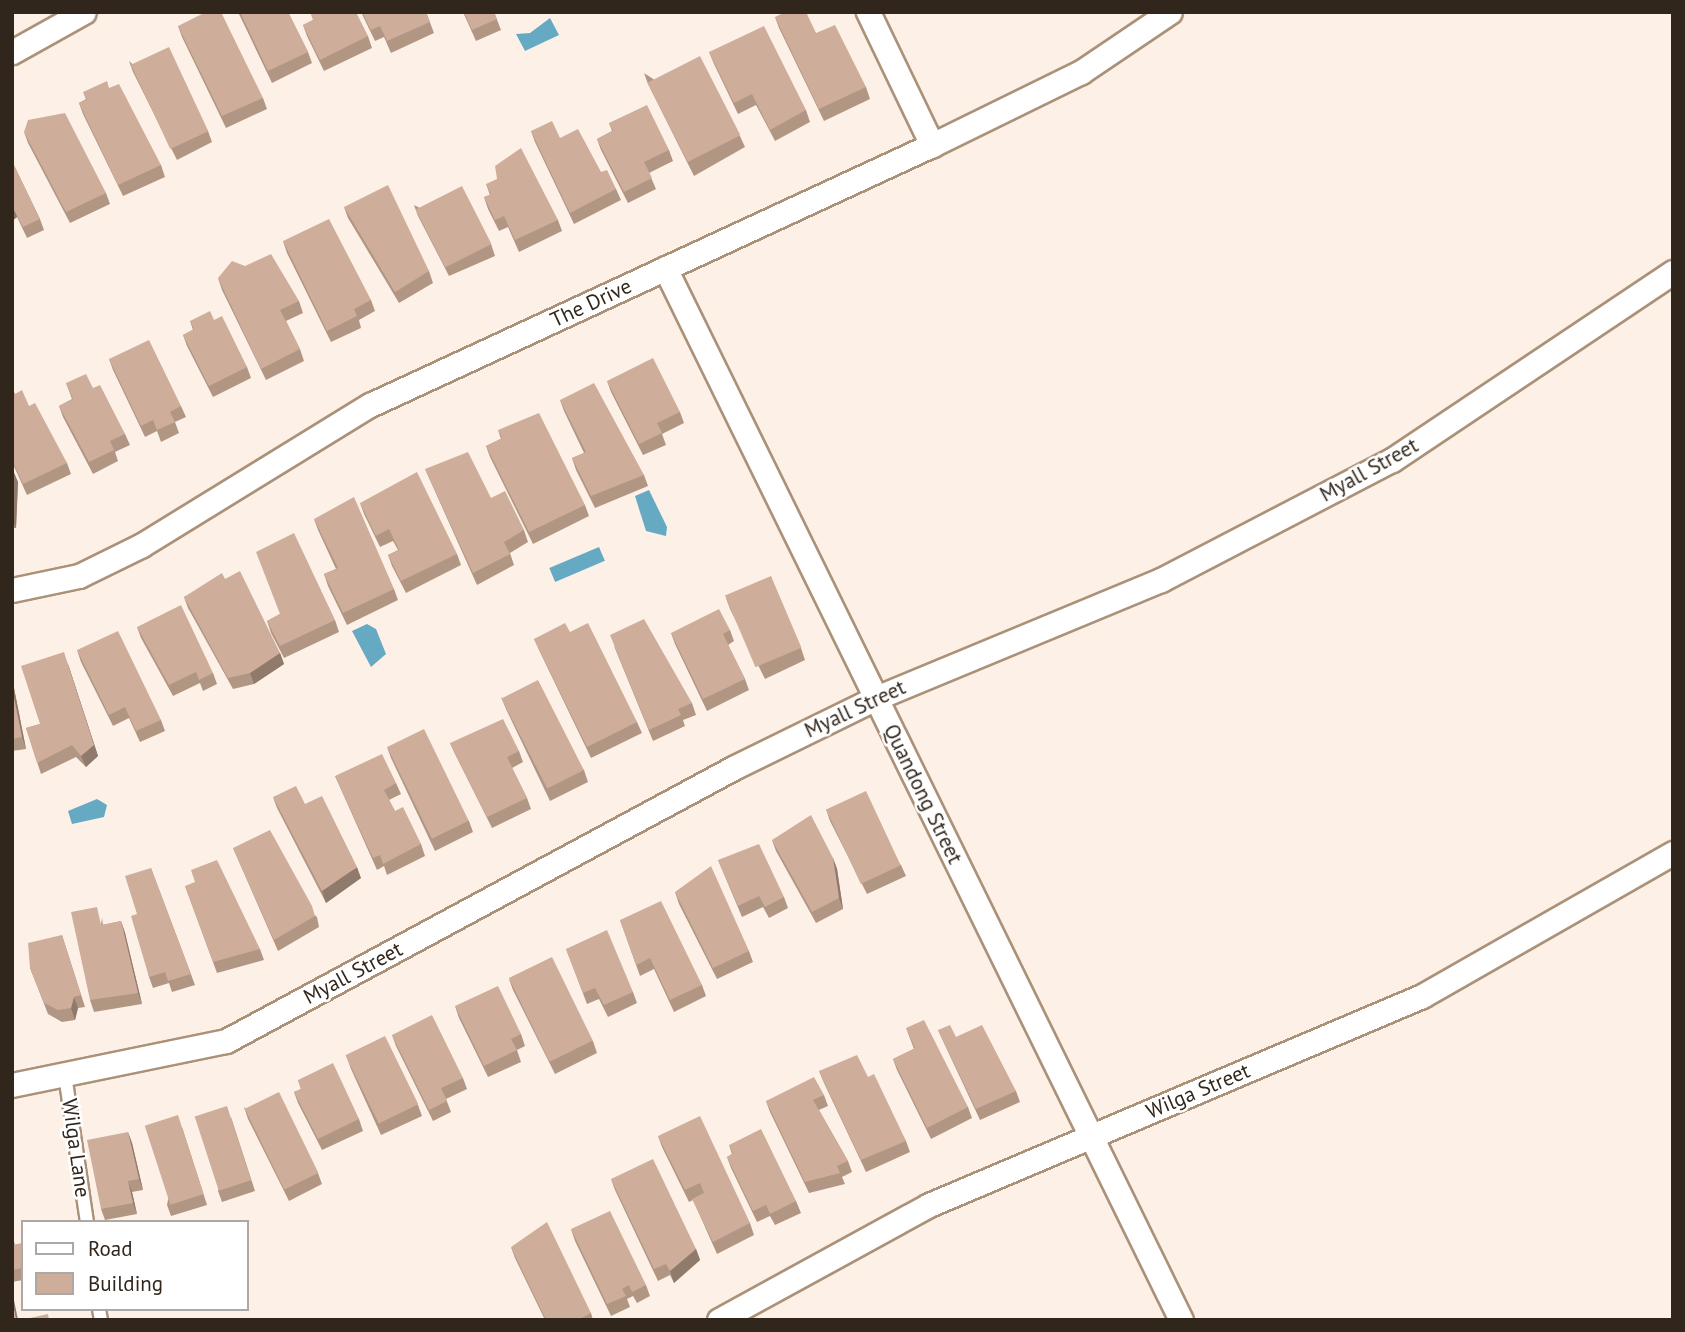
<!DOCTYPE html>
<html>
<head>
<meta charset="utf-8">
<style>
	body { margin:0 }
	#map { position:relative; width:1685px; height:1332px; overflow:hidden; background:#fdf1e7; font-family:"PT Sans",sans-serif }
	div>[style] { position:absolute }
	[style*='--x'] { left:calc(var(--x)*1px); top:calc(var(--y)*1px); width:calc(var(--w)*1px); rotate:calc(var(--a)*1deg) }
	.water>* { inset:0; background:#65a9c3; transform-origin:0 0 }
	.roads { filter:drop-shadow(2px 0 #ac9179) drop-shadow(-2px 0 #ac9179) drop-shadow(0 2px #ac9179) drop-shadow(0 -2px #ac9179) }
	.service>* { height:12px; margin:-6px; padding:0 6px; transform-origin:6px; border-radius:6px; background:#fff }
	.minor>* { height:23px; margin:-11.5px; padding:0 11.5px; transform-origin:11.5px; border-radius:11.5px; background:#fff }
	.wall>* { inset:0; background:#b19684 }
	.shaded-wall>* { inset:0; background:#907a6c }
	.building>* { inset:0; background:#ceae9a; transform-origin:0 0 }
	span { translate:-50% -50%; white-space:nowrap; text-align:center; line-height:1.15; -webkit-text-stroke:5px #fff; paint-order:stroke }
	.street-label { font-size:21px; color:#31261c }
	.frame { position:absolute; inset:0; border:14px solid #31261c; pointer-events:none }
	.legend { position:absolute; left:21px; top:1220px; width:228px; height:91px; box-sizing:border-box; background:#fff; border:2px solid #ada8a4; margin:0; padding:9px 12px; list-style:none; font-size:21px; color:#31261c }
	.legend li { display:flex; align-items:center; gap:14px; height:35px }
	.legend b { width:35px; border:2px solid #ada8a4 }
</style>
</head>
<body>
<div id="map">
	<div class="water">
		<div style="clip-path:polygon(550px 18px,559px 35px,525px 51px,516px 34px,530px 33px)"></div>
		<div style="clip-path:polygon(649px 490px,667px 527px,666px 536px,646px 531px,635px 496px)"></div>
		<div style="left:599px;top:547px;width:15px;height:54px;rotate:67deg"></div>
		<div style="clip-path:polygon(367px 624px,376px 629px,386px 654px,371px 667px,352px 631px)"></div>
		<div style="clip-path:polygon(97px 799px,107px 805px,104px 817px,72px 824px,68px 811px)"></div>
	</div>
	<div class="roads">
		<div class="service">
			<div style="--x:65;--y:1075;--w:149;--a:81.5"></div>
			<div style="--x:99;--y:1309;--w:11;--a:80"></div>
		</div>
		<div class="minor">
			<div style="--x:868;--y:12;--w:148;--a:64.3"></div>
			<div style="--x:12;--y:52;--w:82;--a:-29.1"></div>
			<div style="--x:665;--y:268;--w:1172;--a:63.87"></div>
			<div style="--x:12;--y:590;--w:68;--a:-11.8"></div>
			<div style="--x:79;--y:576;--w:70;--a:-26.2"></div>
			<div style="--x:142;--y:545;--w:268;--a:-31.6"></div>
			<div style="--x:370;--y:405;--w:619;--a:-24.83"></div>
			<div style="--x:932;--y:145;--w:166;--a:-26.1"></div>
			<div style="--x:1081;--y:72;--w:107;--a:-34"></div>
			<div style="--x:12;--y:1085;--w:218;--a:-11.6"></div>
			<div style="--x:226;--y:1041;--w:578;--a:-28.29"></div>
			<div style="--x:735;--y:767;--w:157;--a:-26.1"></div>
			<div style="--x:876;--y:698;--w:308;--a:-22.5"></div>
			<div style="--x:1161;--y:580;--w:260;--a:-27.5"></div>
			<div style="--x:1392;--y:460;--w:338;--a:-33.8"></div>
			<div style="--x:719;--y:1320;--w:239;--a:-28.7"></div>
			<div style="--x:929;--y:1205;--w:535;--a:-22.97"></div>
			<div style="--x:1422;--y:996;--w:289;--a:-29.7"></div>
		</div>
	</div>
	<div class="wall">
		<div style="clip-path:polygon(238px 12px,288px 12px,308px 52px,312px 63px,272px 83px)"></div>
		<div style="clip-path:polygon(361px 12px,426px 12px,434px 33px,391px 53px,384px 37px,375px 41px)"></div>
		<div style="clip-path:polygon(463px 12px,494px 12px,501px 30px,476px 41px)"></div>
		<div style="clip-path:polygon(775px 17px,816px 33px,866px 87px,870px 99px,824px 121px,779px 28px)"></div>
		<div style="clip-path:polygon(313px 20px,368px 36px,372px 48px,324px 71px,307px 36px,303px 25px)"></div>
		<div style="clip-path:polygon(178px 26px,263px 98px,267px 109px,226px 128px,182px 37px)"></div>
		<div style="clip-path:polygon(709px 52px,806px 110px,810px 122px,775px 141px,756px 105px,738px 114px,714px 64px)"></div>
		<div style="clip-path:polygon(129px 61px,208px 131px,212px 142px,177px 160px,133px 72px)"></div>
		<div style="clip-path:polygon(644px 73px,740px 136px,745px 147px,694px 176px,648px 84px)"></div>
		<div style="clip-path:polygon(83px 92px,161px 165px,165px 177px,123px 196px,83px 114px,79px 103px,86px 99px)"></div>
		<div style="clip-path:polygon(609px 123px,669px 150px,673px 161px,649px 173px,656px 189px,628px 203px,601px 150px,597px 139px,612px 131px)"></div>
		<div style="clip-path:polygon(531px 131px,560px 138px,601px 172px,616px 189px,621px 200px,574px 224px,535px 142px)"></div>
		<div style="clip-path:polygon(24px 132px,106px 193px,110px 204px,70px 223px,28px 143px)"></div>
		<div style="clip-path:polygon(12px 161px,40px 219px,44px 230px,27px 238px,17px 217px,12px 221px)"></div>
		<div style="clip-path:polygon(486px 184px,558px 220px,562px 231px,519px 252px,508px 227px,499px 231px,488px 209px,484px 197px,490px 195px)"></div>
		<div style="clip-path:polygon(414px 205px,491px 244px,495px 256px,449px 276px,418px 216px)"></div>
		<div style="clip-path:polygon(344px 207px,429px 271px,433px 283px,399px 303px,348px 218px)"></div>
		<div style="clip-path:polygon(283px 241px,371px 300px,375px 311px,359px 320px,361px 328px,331px 342px,287px 253px)"></div>
		<div style="clip-path:polygon(218px 278px,299px 301px,303px 313px,286px 321px,300px 349px,304px 361px,266px 380px,222px 290px)"></div>
		<div style="clip-path:polygon(214px 320px,247px 367px,251px 378px,213px 397px,187px 346px,183px 335px,193px 330px,190px 321px)"></div>
		<div style="clip-path:polygon(109px 359px,181px 406px,186px 417px,175px 422px,179px 433px,161px 442px,157px 431px,145px 437px,113px 370px)"></div>
		<div style="clip-path:polygon(607px 381px,680px 412px,684px 423px,662px 434px,666px 445px,643px 455px,611px 392px)"></div>
		<div style="clip-path:polygon(66px 383px,93px 388px,125px 434px,130px 445px,115px 452px,118px 461px,93px 474px,63px 417px,59px 406px,72px 399px)"></div>
		<div style="clip-path:polygon(12px 388px,15px 394px,29px 406px,67px 463px,71px 474px,27px 495px,12px 462px)"></div>
		<div style="clip-path:polygon(560px 400px,644px 475px,648px 486px,595px 508px,576px 470px,572px 458px,584px 453px,564px 411px)"></div>
		<div style="clip-path:polygon(498px 430px,585px 505px,589px 516px,533px 544px,490px 457px,486px 446px,501px 439px)"></div>
		<div style="clip-path:polygon(425px 469px,491px 498px,524px 530px,528px 542px,510px 553px,514px 565px,477px 585px)"></div>
		<div style="clip-path:polygon(12px 470px,18px 482px,16px 528px,12px 528px)"></div>
		<div style="clip-path:polygon(360px 503px,457px 554px,461px 565px,406px 593px,392px 566px,388px 555px,398px 550px,393px 541px,380px 547px,364px 514px)"></div>
		<div style="clip-path:polygon(314px 519px,394px 589px,398px 600px,347px 625px,328px 586px,324px 574px,336px 569px,318px 530px)"></div>
		<div style="clip-path:polygon(225px 579px,280px 653px,284px 664px,254px 684px,233px 689px,188px 608px,184px 597px)"></div>
		<div style="clip-path:polygon(726px 598px,801px 648px,805px 660px,765px 679px,730px 609px)"></div>
		<div style="clip-path:polygon(280px 614px,335px 620px,339px 632px,284px 658px,271px 633px,267px 621px)"></div>
		<div style="clip-path:polygon(137px 627px,213px 673px,217px 684px,203px 691px,200px 683px,173px 696px,141px 638px)"></div>
		<div style="clip-path:polygon(730px 630px,734px 641px,728px 645px,745px 679px,749px 690px,707px 711px,675px 644px,671px 633px)"></div>
		<div style="clip-path:polygon(570px 632px,637px 722px,642px 733px,591px 758px,539px 650px,534px 639px)"></div>
		<div style="clip-path:polygon(614px 646px,692px 703px,696px 715px,683px 720px,685px 726px,653px 741px)"></div>
		<div style="clip-path:polygon(77px 650px,161px 720px,165px 731px,140px 742px,129px 718px,113px 726px,81px 662px)"></div>
		<div style="clip-path:polygon(68px 664px,98px 756px,86px 767px,76px 757px,41px 774px,26px 728px,40px 724px)"></div>
		<div style="clip-path:polygon(12px 678px,26px 749px,12px 751px)"></div>
		<div style="clip-path:polygon(501px 697px,584px 770px,588px 782px,550px 801px,506px 709px)"></div>
		<div style="clip-path:polygon(450px 743px,519px 751px,523px 762px,512px 768px,527px 798px,531px 809px,492px 828px,455px 754px)"></div>
		<div style="clip-path:polygon(387px 747px,469px 821px,473px 832px,435px 851px,391px 758px)"></div>
		<div style="clip-path:polygon(335px 776px,396px 783px,401px 794px,389px 800px,395px 811px,421px 844px,425px 856px,387px 875px,384px 866px,377px 870px)"></div>
		<div style="clip-path:polygon(273px 797px,361px 878px,326px 903px,277px 808px)"></div>
		<div style="clip-path:polygon(826px 809px,901px 865px,906px 876px,867px 894px,830px 821px)"></div>
		<div style="clip-path:polygon(772px 840px,833px 858px,837px 869px,843px 909px,816px 923px,776px 851px)"></div>
		<div style="clip-path:polygon(233px 848px,317px 917px,319px 927px,278px 951px)"></div>
		<div style="clip-path:polygon(718px 860px,784px 897px,788px 908px,769px 918px,763px 907px,742px 917px)"></div>
		<div style="clip-path:polygon(151px 868px,195px 985px,172px 992px,169px 983px,153px 988px,149px 977px,137px 914px)"></div>
		<div style="clip-path:polygon(185px 886px,260px 949px,264px 960px,217px 973px)"></div>
		<div style="clip-path:polygon(675px 892px,749px 951px,753px 962px,717px 979px,679px 904px)"></div>
		<div style="clip-path:polygon(102px 918px,103px 925px,121px 921px,125px 933px,142px 1004px,94px 1012px,90px 1000px)"></div>
		<div style="clip-path:polygon(620px 920px,702px 985px,706px 996px,674px 1012px,654px 969px,640px 976px)"></div>
		<div style="clip-path:polygon(62px 935px,85px 1007px,78px 1008px,75px 1020px,62px 1022px,48px 1014px,30px 968px)"></div>
		<div style="clip-path:polygon(566px 949px,633px 992px,637px 1003px,608px 1017px,599px 999px,587px 1004px)"></div>
		<div style="clip-path:polygon(509px 979px,593px 1041px,597px 1053px,555px 1074px,513px 990px)"></div>
		<div style="clip-path:polygon(455px 1006px,521px 1034px,525px 1046px,517px 1050px,521px 1062px,488px 1077px,459px 1018px)"></div>
		<div style="clip-path:polygon(906px 1028px,968px 1107px,972px 1118px,931px 1139px,897px 1070px,893px 1059px,914px 1049px)"></div>
		<div style="clip-path:polygon(938px 1030px,956px 1037px,1016px 1091px,1020px 1102px,980px 1120px,943px 1041px)"></div>
		<div style="clip-path:polygon(392px 1035px,463px 1078px,467px 1089px,446px 1099px,451px 1112px,433px 1121px,396px 1046px)"></div>
		<div style="clip-path:polygon(347px 1058px,418px 1105px,422px 1116px,381px 1135px,351px 1069px)"></div>
		<div style="clip-path:polygon(819px 1071px,868px 1077px,906px 1141px,910px 1152px,866px 1172px,824px 1083px)"></div>
		<div style="clip-path:polygon(298px 1080px,359px 1119px,363px 1131px,322px 1150px,298px 1103px,294px 1092px,301px 1089px)"></div>
		<div style="clip-path:polygon(824px 1095px,828px 1106px,819px 1110px,848px 1161px,852px 1172px,842px 1177px,845px 1184px,809px 1193px,770px 1112px,766px 1101px)"></div>
		<div style="clip-path:polygon(244px 1107px,318px 1173px,322px 1184px,289px 1201px,248px 1119px)"></div>
		<div style="clip-path:polygon(231px 1117px,255px 1191px,222px 1202px,218px 1191px)"></div>
		<div style="clip-path:polygon(182px 1127px,207px 1205px,171px 1216px,167px 1205px)"></div>
		<div style="clip-path:polygon(128px 1132px,132px 1143px,143px 1190px,132px 1192px,137px 1214px,105px 1220px,101px 1209px)"></div>
		<div style="clip-path:polygon(658px 1136px,750px 1223px,754px 1235px,717px 1254px,693px 1200px,689px 1202px,662px 1147px)"></div>
		<div style="clip-path:polygon(729px 1145px,796px 1201px,801px 1213px,775px 1225px,770px 1216px,757px 1222px,731px 1168px,727px 1157px,732px 1154px)"></div>
		<div style="clip-path:polygon(611px 1179px,696px 1249px,700px 1260px,674px 1283px,670px 1275px,658px 1281px,615px 1190px)"></div>
		<div style="clip-path:polygon(571px 1229px,646px 1285px,650px 1296px,637px 1303px,633px 1296px,627px 1299px,630px 1307px,611px 1316px,575px 1241px)"></div>
		<div style="clip-path:polygon(12px 1234px,15px 1245px,23px 1243px,23px 1280px,12px 1282px)"></div>
		<div style="clip-path:polygon(511px 1247px,591px 1313px,593px 1320px,545px 1320px,515px 1258px)"></div>
	</div>
	<div class="shaded-wall">
		<div style="clip-path:polygon(13px 206px,17px 217px,12px 221px,12px 206px)"></div>
		<div style="clip-path:polygon(13px 470px,18px 482px,16px 528px,12px 518px)"></div>
		<div style="clip-path:polygon(280px 653px,284px 664px,254px 684px,250px 673px)"></div>
		<div style="clip-path:polygon(68px 664px,98px 756px,86px 767px,81px 756px)"></div>
		<div style="clip-path:polygon(12px 678px,26px 749px,22px 737px,12px 688px)"></div>
		<div style="clip-path:polygon(833px 858px,837px 869px,843px 909px,839px 898px)"></div>
		<div style="clip-path:polygon(357px 867px,361px 878px,326px 903px,322px 891px)"></div>
		<div style="clip-path:polygon(121px 921px,125px 933px,142px 1004px,138px 993px)"></div>
		<div style="clip-path:polygon(74px 997px,78px 1008px,75px 1020px,71px 1008px)"></div>
		<div style="clip-path:polygon(128px 1132px,132px 1143px,143px 1190px,139px 1179px)"></div>
		<div style="clip-path:polygon(128px 1181px,132px 1192px,137px 1214px,133px 1203px)"></div>
		<div style="clip-path:polygon(696px 1249px,700px 1260px,674px 1283px,670px 1271px)"></div>
		<div style="clip-path:polygon(12px 1290px,18px 1320px,16px 1320px,12px 1300px)"></div>
	</div>
	<div class="building">
		<div style="clip-path:polygon(206px 12px,221px 12px,263px 98px,222px 116px,178px 26px)"></div>
		<div style="clip-path:polygon(240px 12px,288px 12px,308px 52px,268px 71px)"></div>
		<div style="clip-path:polygon(310px 12px,356px 12px,368px 36px,320px 60px,303px 25px,313px 20px)"></div>
		<div style="clip-path:polygon(362px 12px,426px 12px,430px 22px,387px 41px,380px 26px,371px 30px)"></div>
		<div style="clip-path:polygon(464px 12px,494px 12px,497px 19px,472px 30px)"></div>
		<div style="clip-path:polygon(785px 12px,806px 12px,816px 33px,835px 25px,866px 87px,819px 109px,775px 17px)"></div>
		<div style="clip-path:polygon(764px 26px,806px 110px,770px 130px,752px 94px,734px 103px,709px 52px)"></div>
		<div style="left:169px;top:47px;width:93px;height:42px;rotate:65deg"></div>
		<div style="left:700px;top:56px;width:89px;height:59px;rotate:63deg"></div>
		<div style="clip-path:polygon(107px 81px,109px 88px,119px 84px,161px 165px,118px 185px,79px 103px,87px 99px,83px 92px)"></div>
		<div style="clip-path:polygon(647px 105px,669px 150px,644px 162px,652px 178px,624px 192px,597px 139px,613px 131px,609px 123px)"></div>
		<div style="clip-path:polygon(65px 113px,106px 193px,66px 212px,24px 132px,28px 120px)"></div>
		<div style="clip-path:polygon(552px 121px,560px 138px,578px 129px,601px 172px,607px 170px,616px 189px,570px 213px,531px 131px)"></div>
		<div style="clip-path:polygon(521px 148px,558px 220px,515px 240px,504px 216px,495px 220px,484px 197px,491px 194px,486px 184px,497px 179px,495px 166px)"></div>
		<div style="clip-path:polygon(12px 161px,40px 219px,23px 227px,12px 206px)"></div>
		<div style="clip-path:polygon(388px 185px,429px 271px,395px 292px,344px 207px)"></div>
		<div style="left:462px;top:186px;width:65px;height:52px;rotate:63deg"></div>
		<div style="clip-path:polygon(329px 219px,371px 300px,354px 309px,357px 316px,327px 331px,283px 241px)"></div>
		<div style="clip-path:polygon(271px 254px,299px 301px,280px 310px,300px 349px,261px 369px,218px 278px,232px 261px,245px 266px)"></div>
		<div style="clip-path:polygon(210px 311px,214px 320px,222px 316px,247px 367px,209px 386px,183px 335px,194px 329px,190px 321px)"></div>
		<div style="clip-path:polygon(149px 340px,181px 406px,170px 412px,175px 422px,157px 430px,153px 420px,141px 426px,109px 359px)"></div>
		<div style="clip-path:polygon(653px 358px,680px 412px,657px 423px,662px 433px,639px 444px,607px 381px)"></div>
		<div style="clip-path:polygon(86px 374px,93px 388px,100px 385px,125px 434px,110px 441px,114px 450px,89px 462px,59px 406px,73px 399px,66px 383px)"></div>
		<div style="clip-path:polygon(594px 383px,644px 475px,591px 496px,572px 458px,586px 452px,560px 400px)"></div>
		<div style="clip-path:polygon(12px 388px,15px 394px,22px 390px,29px 406px,35px 403px,67px 463px,23px 484px,12px 460px)"></div>
		<div style="clip-path:polygon(539px 413px,585px 505px,529px 532px,486px 446px,502px 438px,498px 430px)"></div>
		<div style="clip-path:polygon(468px 452px,491px 498px,505px 491px,524px 530px,504px 542px,510px 554px,473px 573px,425px 469px)"></div>
		<div style="clip-path:polygon(12px 470px,13px 470px,12px 504px)"></div>
		<div style="clip-path:polygon(417px 472px,457px 554px,401px 581px,388px 555px,399px 550px,389px 529px,376px 536px,360px 503px)"></div>
		<div style="clip-path:polygon(354px 497px,394px 589px,343px 613px,324px 574px,338px 568px,314px 519px)"></div>
		<div style="clip-path:polygon(294px 533px,335px 620px,280px 646px,267px 621px,280px 614px,256px 552px)"></div>
		<div style="clip-path:polygon(240px 571px,280px 653px,250px 673px,228px 678px,184px 597px,222px 573px,225px 579px)"></div>
		<div style="left:771px;top:576px;width:78px;height:50px;rotate:67deg"></div>
		<div style="clip-path:polygon(181px 605px,213px 673px,199px 680px,196px 672px,169px 685px,137px 627px)"></div>
		<div style="clip-path:polygon(719px 609px,730px 630px,723px 634px,745px 679px,703px 699px,671px 633px)"></div>
		<div style="clip-path:polygon(644px 619px,692px 703px,678px 709px,681px 715px,649px 730px,610px 635px)"></div>
		<div style="clip-path:polygon(565px 623px,570px 632px,588px 623px,637px 722px,587px 747px,534px 639px)"></div>
		<div style="clip-path:polygon(118px 631px,161px 720px,136px 731px,125px 707px,109px 715px,77px 650px)"></div>
		<div style="clip-path:polygon(64px 652px,94px 745px,81px 756px,72px 745px,37px 763px,26px 728px,40px 724px,21px 666px)"></div>
		<div style="left:538px;top:680px;width:101px;height:41px;rotate:63deg"></div>
		<div style="clip-path:polygon(12px 688px,22px 737px,12px 739px)"></div>
		<div style="clip-path:polygon(503px 719px,519px 751px,507px 757px,527px 798px,487px 817px,450px 743px)"></div>
		<div style="left:424px;top:729px;width:102px;height:41px;rotate:64deg"></div>
		<div style="clip-path:polygon(382px 754px,396px 783px,384px 790px,395px 811px,403px 807px,421px 844px,383px 864px,380px 855px,373px 858px,335px 776px)"></div>
		<div style="clip-path:polygon(296px 786px,305px 804px,322px 796px,357px 867px,322px 891px,273px 797px)"></div>
		<div style="left:866px;top:791px;width:82px;height:44px;rotate:65deg"></div>
		<div style="clip-path:polygon(811px 815px,833px 858px,839px 898px,812px 912px,772px 840px)"></div>
		<div style="clip-path:polygon(270px 830px,312px 906px,315px 916px,274px 940px,233px 848px)"></div>
		<div style="clip-path:polygon(759px 844px,784px 897px,765px 907px,759px 896px,738px 906px,718px 860px)"></div>
		<div style="clip-path:polygon(217px 860px,260px 949px,213px 962px,185px 886px,195px 882px,191px 870px)"></div>
		<div style="clip-path:polygon(711px 866px,749px 951px,713px 968px,675px 892px)"></div>
		<div style="clip-path:polygon(151px 868px,191px 974px,168px 981px,165px 972px,149px 977px,131px 916px,137px 914px,125px 876px)"></div>
		<div style="clip-path:polygon(661px 901px,702px 985px,670px 1000px,650px 958px,636px 965px,620px 920px)"></div>
		<div style="clip-path:polygon(97px 907px,101px 925px,121px 921px,138px 993px,90px 1000px,71px 912px)"></div>
		<div style="clip-path:polygon(607px 930px,633px 992px,604px 1005px,595px 988px,583px 993px,566px 949px)"></div>
		<div style="clip-path:polygon(62px 935px,81px 995px,74px 997px,71px 1008px,58px 1010px,44px 1003px,30px 968px,28px 943px)"></div>
		<div style="left:552px;top:957px;width:93px;height:48px;rotate:64deg"></div>
		<div style="clip-path:polygon(498px 986px,521px 1034px,511px 1039px,517px 1050px,484px 1066px,455px 1006px)"></div>
		<div style="clip-path:polygon(432px 1015px,463px 1078px,441px 1088px,447px 1101px,429px 1110px,392px 1035px)"></div>
		<div style="clip-path:polygon(924px 1020px,968px 1107px,927px 1128px,893px 1059px,915px 1048px,906px 1028px)"></div>
		<div style="clip-path:polygon(950px 1025px,956px 1037px,982px 1025px,1016px 1091px,976px 1109px,938px 1030px)"></div>
		<div style="left:385px;top:1036px;width:76px;height:44px;rotate:64deg"></div>
		<div style="clip-path:polygon(857px 1055px,868px 1077px,874px 1074px,906px 1141px,861px 1160px,819px 1071px)"></div>
		<div style="clip-path:polygon(333px 1063px,359px 1119px,318px 1139px,294px 1092px,301px 1089px,298px 1080px)"></div>
		<div style="clip-path:polygon(814px 1077px,824px 1095px,813px 1100px,848px 1161px,837px 1166px,840px 1173px,805px 1182px,766px 1101px)"></div>
		<div style="left:279px;top:1092px;width:90px;height:38px;rotate:64deg"></div>
		<div style="left:227px;top:1106px;width:78px;height:34px;rotate:72deg"></div>
		<div style="left:178px;top:1115px;width:83px;height:35px;rotate:72deg"></div>
		<div style="clip-path:polygon(700px 1116px,750px 1223px,713px 1242px,692px 1199px,704px 1193px,700px 1183px,685px 1190px,658px 1136px)"></div>
		<div style="clip-path:polygon(761px 1129px,796px 1201px,770px 1214px,766px 1205px,753px 1211px,727px 1157px,733px 1153px,729px 1145px)"></div>
		<div style="clip-path:polygon(128px 1132px,139px 1179px,128px 1181px,133px 1203px,101px 1209px,87px 1140px)"></div>
		<div style="clip-path:polygon(653px 1159px,696px 1249px,670px 1271px,666px 1264px,654px 1269px,611px 1179px)"></div>
		<div style="clip-path:polygon(610px 1211px,646px 1285px,632px 1292px,629px 1285px,622px 1289px,626px 1296px,607px 1304px,571px 1229px)"></div>
		<div style="clip-path:polygon(547px 1222px,591px 1313px,578px 1320px,546px 1320px,511px 1247px)"></div>
		<div style="clip-path:polygon(12px 1241px,13px 1245px,23px 1243px,23px 1268px,12px 1270px)"></div>
		<div style="clip-path:polygon(12px 1300px,16px 1320px,12px 1320px)"></div>
		<div style="clip-path:polygon(48px 1314px,49px 1320px,21px 1320px)"></div>
	</div>
	<div class="street-label">
		<span style="left:591px;top:303px;rotate:-25deg">The Drive</span>
		<span style="left:1369px;top:470px;rotate:-29deg">Myall Street</span>
		<span style="left:855px;top:709px;rotate:-25deg">Myall Street</span>
		<span style="left:923px;top:794px;rotate:64deg">Quandong Street</span>
		<span style="left:353px;top:973px;rotate:-28deg">Myall Street</span>
		<span style="left:1198px;top:1091px;rotate:-23deg">Wilga Street</span>
		<span style="left:76px;top:1148px;rotate:82deg">Wilga Lane</span>
	</div>
	<div class="frame"></div>
	<ul class="legend">
	<li><b style="height:9px;background:#fff"></b>Road</li>
	<li><b style="height:19px;background:#ceae9a"></b>Building</li>
	</ul>
</div>
</body>
</html>
